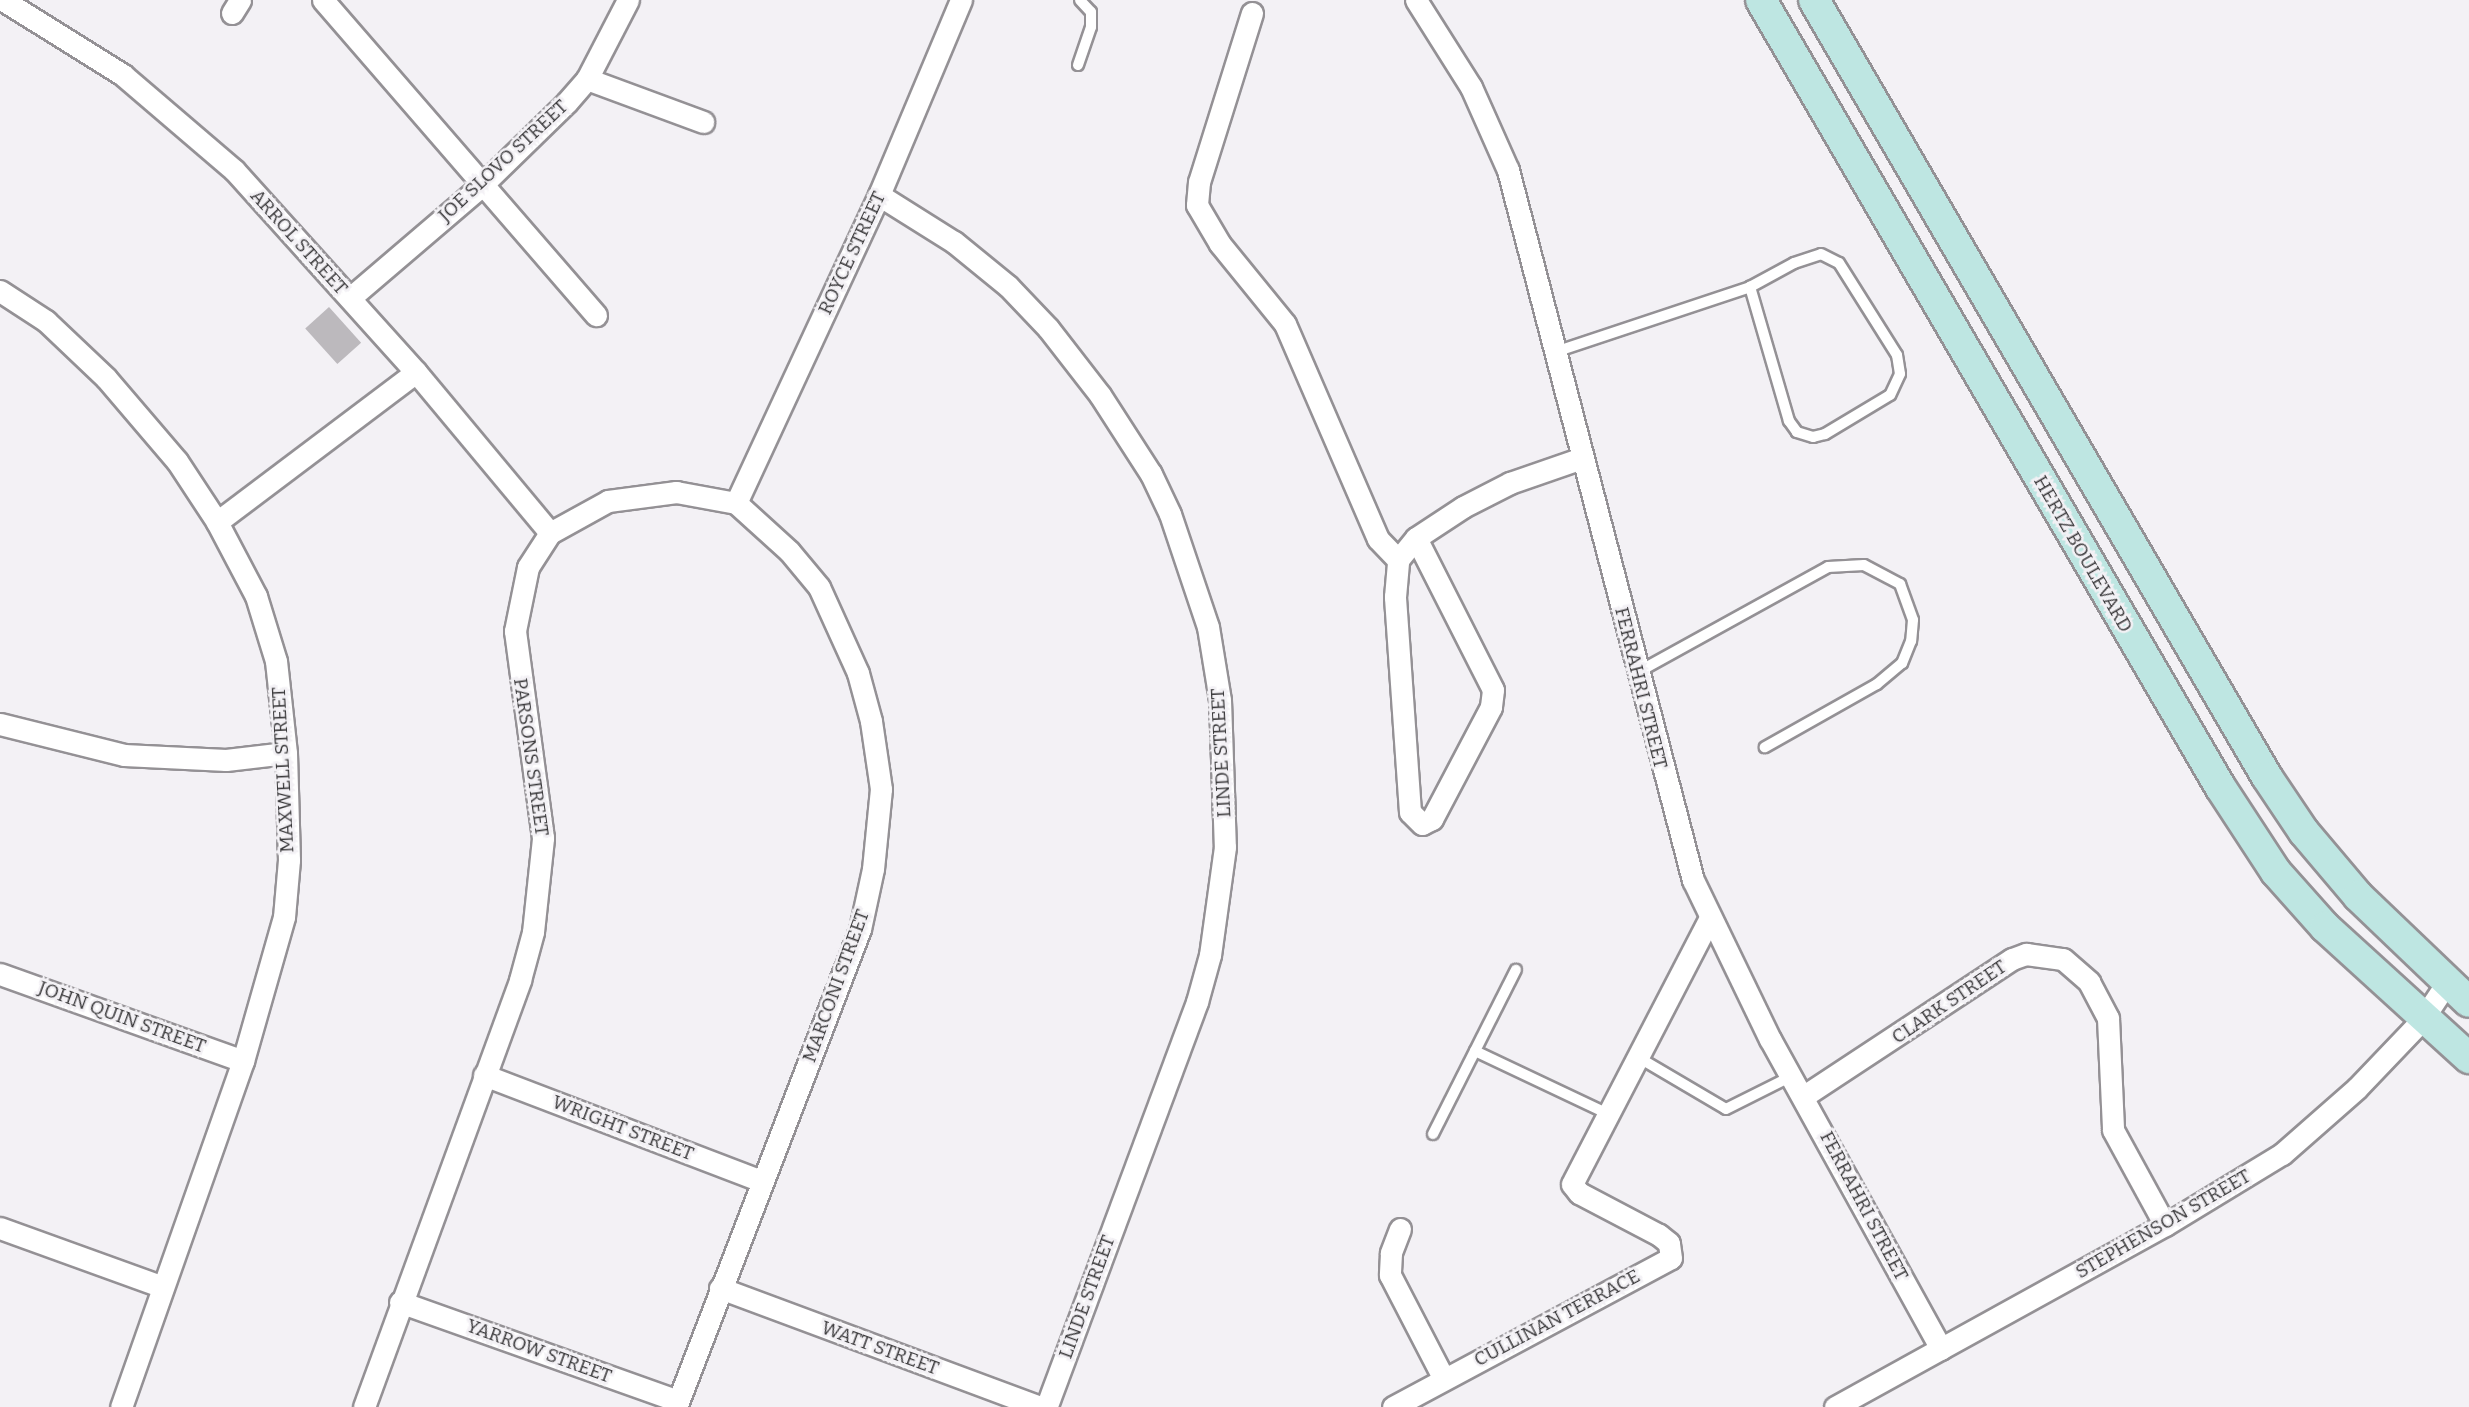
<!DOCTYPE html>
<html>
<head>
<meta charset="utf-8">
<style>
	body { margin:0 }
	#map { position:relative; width:2469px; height:1407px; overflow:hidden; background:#f3f1f5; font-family:Bitter,serif }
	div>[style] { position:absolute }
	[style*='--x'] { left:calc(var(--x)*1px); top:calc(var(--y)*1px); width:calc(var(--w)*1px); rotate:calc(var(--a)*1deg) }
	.building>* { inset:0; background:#bcb9bd; transform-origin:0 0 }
	.roads { filter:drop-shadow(2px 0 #949195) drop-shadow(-2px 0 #949195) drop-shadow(0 2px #949195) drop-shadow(0 -2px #949195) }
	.lane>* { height:10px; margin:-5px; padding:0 5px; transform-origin:5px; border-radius:5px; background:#fff }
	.street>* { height:21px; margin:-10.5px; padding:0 10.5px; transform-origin:10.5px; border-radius:10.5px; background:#fff }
	.secondary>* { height:30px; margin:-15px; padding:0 15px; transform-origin:15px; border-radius:15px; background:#bee6e2 }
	span { translate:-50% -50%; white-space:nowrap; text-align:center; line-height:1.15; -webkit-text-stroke:5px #f3f1f5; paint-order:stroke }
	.street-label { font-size:19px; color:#39383a }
</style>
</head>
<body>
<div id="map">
	<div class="building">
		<div style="left:329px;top:307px;width:48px;height:32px;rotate:48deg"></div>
	</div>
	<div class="roads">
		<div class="lane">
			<div style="--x:1078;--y:65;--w:40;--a:-71.1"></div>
			<div style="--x:1091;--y:27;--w:15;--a:-90"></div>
			<div style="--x:1091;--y:12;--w:16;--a:-133"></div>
			<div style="--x:1555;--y:352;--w:206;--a:-18.4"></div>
			<div style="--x:1750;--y:287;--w:50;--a:-28.6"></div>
			<div style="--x:1794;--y:263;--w:28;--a:-18"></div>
			<div style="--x:1821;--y:254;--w:20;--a:27"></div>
			<div style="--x:1839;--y:263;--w:109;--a:57.8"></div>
			<div style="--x:1897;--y:355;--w:19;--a:81"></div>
			<div style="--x:1900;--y:374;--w:23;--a:115"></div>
			<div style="--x:1890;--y:395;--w:76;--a:149"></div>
			<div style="--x:1825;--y:434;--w:12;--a:166"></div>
			<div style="--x:1813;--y:437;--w:17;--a:-163"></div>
			<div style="--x:1797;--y:432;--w:14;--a:-126"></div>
			<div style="--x:1789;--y:421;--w:140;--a:-106.2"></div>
			<div style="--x:1638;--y:672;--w:217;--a:-28.9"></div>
			<div style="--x:1828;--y:567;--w:36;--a:-3"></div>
			<div style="--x:1864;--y:565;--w:41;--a:27.8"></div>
			<div style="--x:1900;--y:584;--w:38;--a:70"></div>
			<div style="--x:1913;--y:620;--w:21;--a:95"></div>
			<div style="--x:1911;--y:641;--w:24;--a:112"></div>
			<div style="--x:1902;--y:663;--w:33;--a:140"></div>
			<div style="--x:1877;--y:684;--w:129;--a:150.6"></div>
			<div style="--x:1475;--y:1051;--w:145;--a:25.3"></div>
			<div style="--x:1636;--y:1056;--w:104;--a:30.5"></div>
			<div style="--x:1726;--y:1109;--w:74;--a:-26.6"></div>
			<div style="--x:1433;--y:1134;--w:184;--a:-63.2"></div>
		</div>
		<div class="street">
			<div style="--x:3;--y:0;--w:142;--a:32"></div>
			<div style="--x:123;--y:75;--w:146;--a:40.6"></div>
			<div style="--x:234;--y:170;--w:272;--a:48"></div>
			<div style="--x:416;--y:372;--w:209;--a:50.2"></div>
			<div style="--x:323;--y:0;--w:417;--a:49.1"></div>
			<div style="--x:1416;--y:0;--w:103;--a:57.7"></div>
			<div style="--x:1471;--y:87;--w:91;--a:66"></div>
			<div style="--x:1508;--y:170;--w:734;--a:75.4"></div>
			<div style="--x:1693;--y:880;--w:177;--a:64.2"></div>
			<div style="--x:1770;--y:1039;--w:354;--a:61.1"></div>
			<div style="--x:232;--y:13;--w:15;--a:-58"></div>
			<div style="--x:1252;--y:13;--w:177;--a:107.4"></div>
			<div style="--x:1199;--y:182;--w:23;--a:95"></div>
			<div style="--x:1197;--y:205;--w:45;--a:59.5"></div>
			<div style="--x:1220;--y:244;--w:103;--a:50.9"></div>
			<div style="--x:1285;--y:324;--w:234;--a:66.6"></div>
			<div style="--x:1378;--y:539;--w:29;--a:46"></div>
			<div style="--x:587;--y:79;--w:124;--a:20.3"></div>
			<div style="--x:879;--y:195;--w:89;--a:32.1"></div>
			<div style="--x:954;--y:242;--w:70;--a:39.2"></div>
			<div style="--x:1008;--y:286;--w:58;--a:46.4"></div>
			<div style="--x:1048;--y:328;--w:85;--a:52.2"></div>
			<div style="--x:1100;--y:395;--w:94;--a:57.2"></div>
			<div style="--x:1151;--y:474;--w:44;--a:64.6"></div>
			<div style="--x:1170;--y:514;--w:119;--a:71.4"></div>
			<div style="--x:1208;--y:627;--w:74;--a:80.7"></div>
			<div style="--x:1220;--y:700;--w:147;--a:88.1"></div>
			<div style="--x:1225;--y:847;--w:109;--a:97.9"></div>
			<div style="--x:1210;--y:955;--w:49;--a:105.5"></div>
			<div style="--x:1197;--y:1002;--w:432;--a:110.4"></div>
			<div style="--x:0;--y:291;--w:55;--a:33.1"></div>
			<div style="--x:46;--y:321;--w:83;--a:43.5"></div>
			<div style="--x:106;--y:378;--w:109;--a:49.5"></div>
			<div style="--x:177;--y:461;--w:73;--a:56.7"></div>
			<div style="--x:217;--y:522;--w:84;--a:62.2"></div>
			<div style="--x:256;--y:596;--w:68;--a:72.9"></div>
			<div style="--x:276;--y:661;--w:93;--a:83.8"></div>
			<div style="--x:286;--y:753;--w:107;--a:88.4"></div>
			<div style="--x:289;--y:860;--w:57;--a:95"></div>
			<div style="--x:284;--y:917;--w:150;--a:105.9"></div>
			<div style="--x:243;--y:1061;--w:367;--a:109.4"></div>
			<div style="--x:350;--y:298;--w:172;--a:-40.5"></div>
			<div style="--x:481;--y:186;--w:120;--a:-44.3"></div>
			<div style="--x:567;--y:102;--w:30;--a:-49"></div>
			<div style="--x:587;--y:79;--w:89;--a:-62.6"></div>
			<div style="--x:736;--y:503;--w:340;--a:-65.1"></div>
			<div style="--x:879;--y:195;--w:212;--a:-67.2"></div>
			<div style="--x:217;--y:522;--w:249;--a:-37"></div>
			<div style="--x:1416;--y:538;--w:170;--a:63.1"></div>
			<div style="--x:1493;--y:690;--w:17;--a:97"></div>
			<div style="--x:1491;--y:707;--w:127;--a:117.8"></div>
			<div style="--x:1432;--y:819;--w:11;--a:153"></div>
			<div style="--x:1422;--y:824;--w:17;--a:-135"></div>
			<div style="--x:1410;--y:812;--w:216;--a:-94"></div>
			<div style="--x:1395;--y:597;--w:37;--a:-85"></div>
			<div style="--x:1398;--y:560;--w:28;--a:-51"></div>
			<div style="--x:1416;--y:538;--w:56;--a:-33.4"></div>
			<div style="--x:1463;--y:507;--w:53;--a:-27.1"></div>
			<div style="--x:1510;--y:483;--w:76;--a:-19.1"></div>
			<div style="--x:0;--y:724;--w:128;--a:14"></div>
			<div style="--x:124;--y:755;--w:102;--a:2.8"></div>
			<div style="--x:226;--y:760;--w:60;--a:-6.7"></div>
			<div style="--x:0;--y:974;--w:258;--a:19.7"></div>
			<div style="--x:484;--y:1075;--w:297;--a:20.9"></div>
			<div style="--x:1804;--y:1096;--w:249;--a:-33.4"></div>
			<div style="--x:2012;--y:959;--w:15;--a:-20"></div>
			<div style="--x:2026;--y:954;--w:37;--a:8"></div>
			<div style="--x:2063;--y:959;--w:35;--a:41"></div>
			<div style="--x:2089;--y:982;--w:41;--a:62.2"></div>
			<div style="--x:2108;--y:1018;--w:112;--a:87.4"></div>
			<div style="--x:2113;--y:1130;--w:108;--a:61.3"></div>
			<div style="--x:0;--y:1228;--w:170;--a:19.9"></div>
			<div style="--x:1400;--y:1229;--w:26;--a:111"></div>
			<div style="--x:1391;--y:1253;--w:22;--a:93"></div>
			<div style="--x:1390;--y:1275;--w:117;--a:62.6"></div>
			<div style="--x:720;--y:1288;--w:341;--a:20.4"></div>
			<div style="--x:400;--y:1302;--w:295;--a:19.6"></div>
			<div style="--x:364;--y:1407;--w:455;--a:-69.9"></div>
			<div style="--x:520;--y:980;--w:50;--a:-74.8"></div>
			<div style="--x:533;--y:932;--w:95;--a:-83.9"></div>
			<div style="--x:543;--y:838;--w:209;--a:-97.7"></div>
			<div style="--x:515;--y:631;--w:65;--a:-78.5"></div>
			<div style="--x:528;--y:567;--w:40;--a:-57.1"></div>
			<div style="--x:550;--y:533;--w:66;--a:-28.9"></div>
			<div style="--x:608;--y:501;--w:69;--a:-7.5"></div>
			<div style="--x:676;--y:492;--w:61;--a:10.4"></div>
			<div style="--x:676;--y:1407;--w:512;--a:-68.95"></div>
			<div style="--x:860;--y:929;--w:61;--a:-77.8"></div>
			<div style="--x:873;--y:869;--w:80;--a:-84.3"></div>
			<div style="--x:881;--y:789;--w:69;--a:-98.4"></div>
			<div style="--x:871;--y:721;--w:50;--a:-105.2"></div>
			<div style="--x:858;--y:673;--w:94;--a:-114.4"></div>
			<div style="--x:819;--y:587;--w:47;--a:-129.8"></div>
			<div style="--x:789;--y:551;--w:72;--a:-137.8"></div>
			<div style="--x:1393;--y:1407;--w:315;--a:-28.2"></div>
			<div style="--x:1671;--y:1258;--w:15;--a:-98"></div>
			<div style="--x:1669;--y:1243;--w:13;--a:-141"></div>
			<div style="--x:1659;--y:1235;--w:90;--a:-152.3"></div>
			<div style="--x:1579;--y:1193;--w:11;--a:-128"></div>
			<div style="--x:1572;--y:1184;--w:300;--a:-62.6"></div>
			<div style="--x:1835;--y:1407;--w:377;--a:-28.9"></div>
			<div style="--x:2165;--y:1225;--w:137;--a:-31.3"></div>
			<div style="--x:2282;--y:1154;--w:100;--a:-41.3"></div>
			<div style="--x:2357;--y:1088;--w:94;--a:-46.3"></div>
			<div style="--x:2422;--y:1020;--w:43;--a:-56.3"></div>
		</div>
		<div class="secondary">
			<div style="--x:1761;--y:0;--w:912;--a:59.73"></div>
			<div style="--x:2221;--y:788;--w:100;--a:56.8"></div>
			<div style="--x:2276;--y:872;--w:74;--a:48.3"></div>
			<div style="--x:2325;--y:927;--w:195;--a:42.3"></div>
			<div style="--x:1814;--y:0;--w:899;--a:59.76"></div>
			<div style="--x:2267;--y:777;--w:66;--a:56.1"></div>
			<div style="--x:2304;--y:832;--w:84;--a:49.8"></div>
			<div style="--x:2358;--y:896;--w:153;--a:43.7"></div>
		</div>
	</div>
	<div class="street-label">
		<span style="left:503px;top:161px;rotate:-43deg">JOE SLOVO STREET</span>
		<span style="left:299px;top:242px;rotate:48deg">ARROL STREET</span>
		<span style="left:852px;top:253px;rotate:-65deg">ROYCE STREET</span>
		<span style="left:2083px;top:554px;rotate:60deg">HERTZ BOULEVARD</span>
		<span style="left:1641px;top:688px;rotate:76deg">FERRAHRI STREET</span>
		<span style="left:1221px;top:753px;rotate:-93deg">LINDE STREET</span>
		<span style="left:531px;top:757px;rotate:82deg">PARSONS STREET</span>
		<span style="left:283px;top:770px;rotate:-93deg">MAXWELL STREET</span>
		<span style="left:836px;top:986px;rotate:-70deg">MARCONI STREET</span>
		<span style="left:1949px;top:1002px;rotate:-34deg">CLARK STREET</span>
		<span style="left:122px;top:1017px;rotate:20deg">JOHN QUIN STREET</span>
		<span style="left:623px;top:1128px;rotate:21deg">WRIGHT STREET</span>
		<span style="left:1864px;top:1206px;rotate:62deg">FERRAHRI STREET</span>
		<span style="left:2163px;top:1224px;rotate:-30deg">STEPHENSON STREET</span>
		<span style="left:1087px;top:1297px;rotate:-70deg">LINDE STREET</span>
		<span style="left:1557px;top:1318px;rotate:-28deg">CULLINAN TERRACE</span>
		<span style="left:880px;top:1348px;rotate:20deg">WATT STREET</span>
		<span style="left:539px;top:1351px;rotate:20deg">YARROW STREET</span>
	</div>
</div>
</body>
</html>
